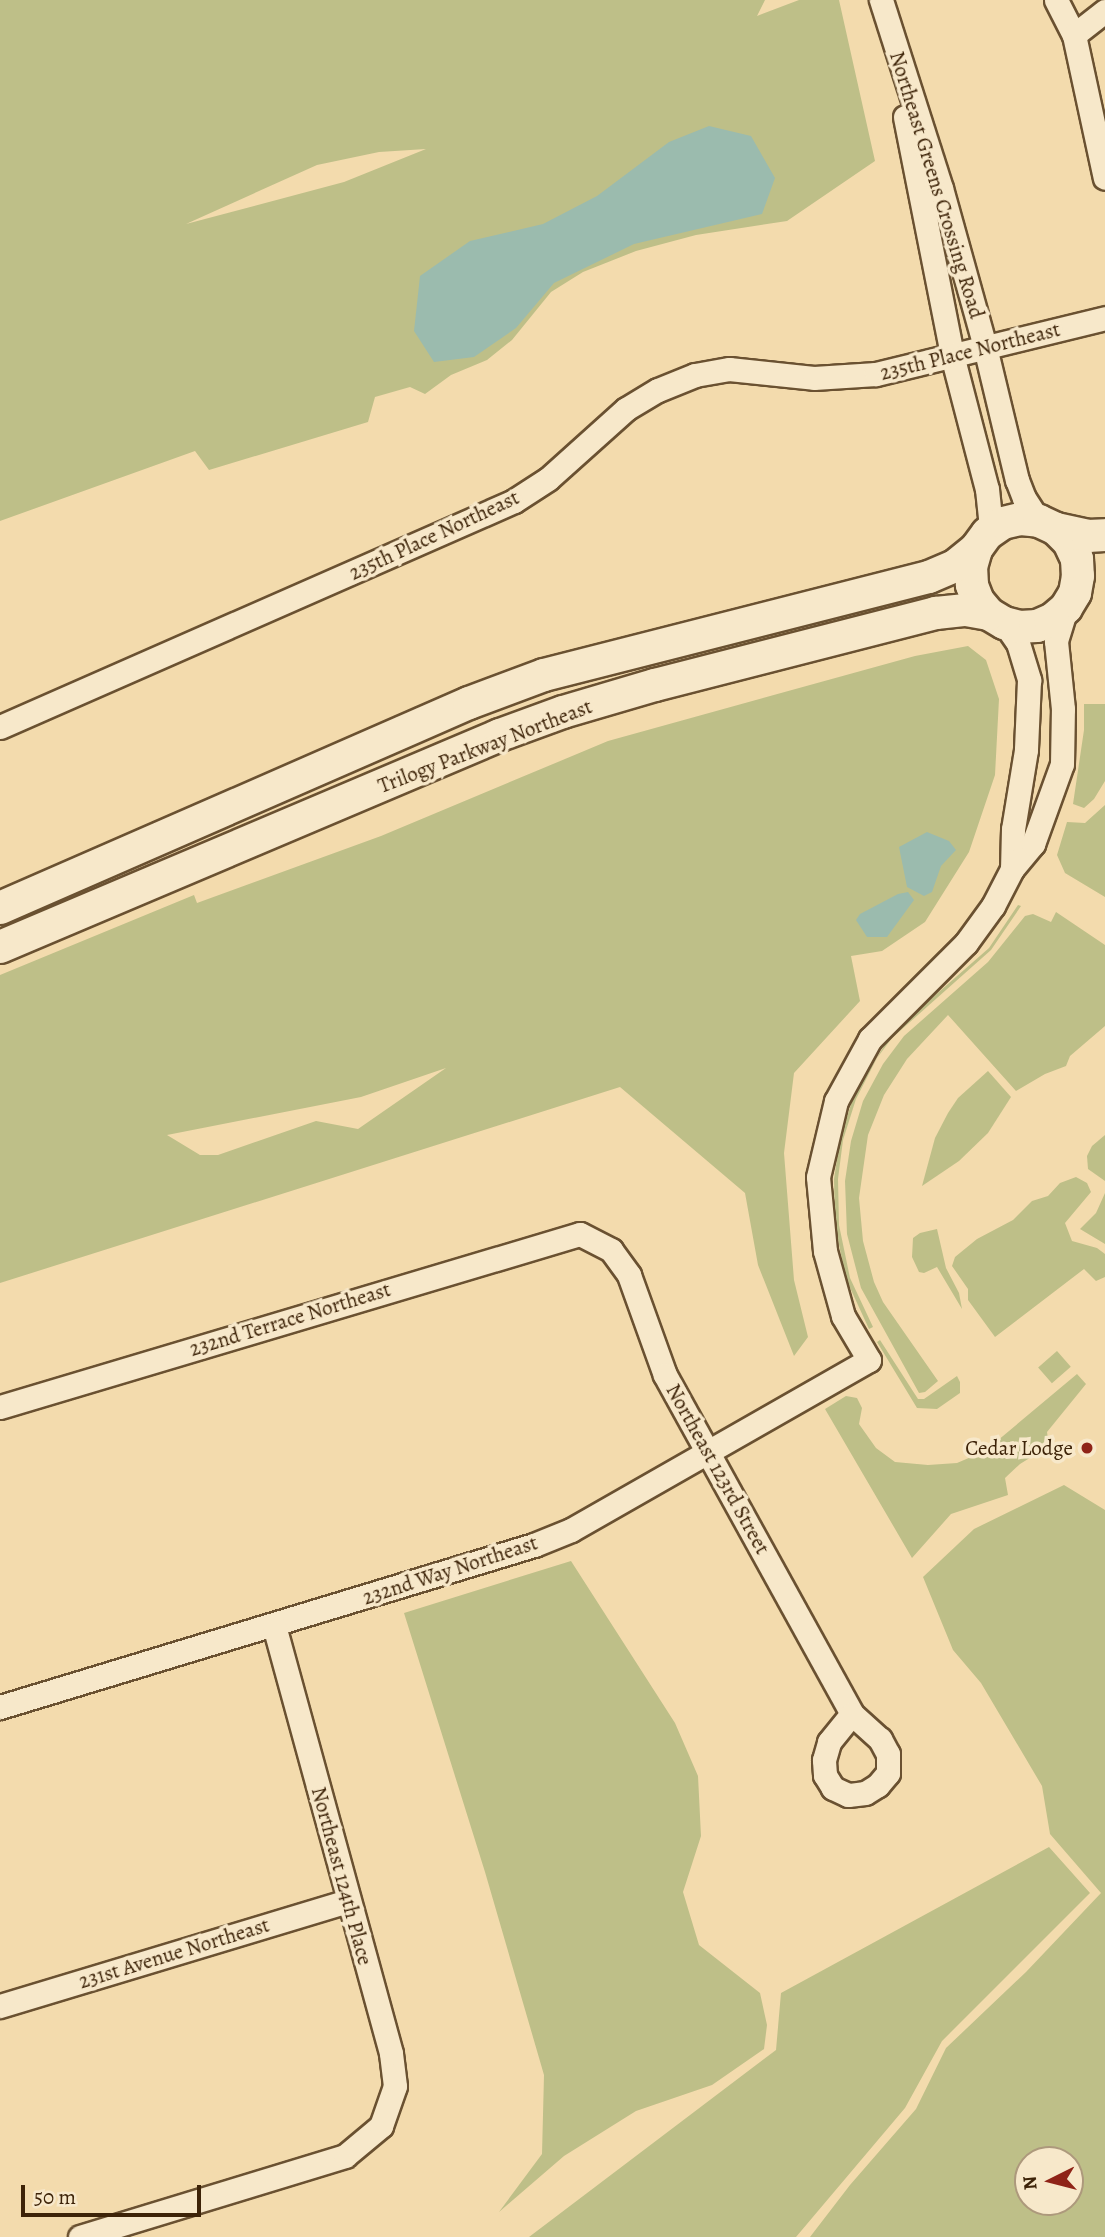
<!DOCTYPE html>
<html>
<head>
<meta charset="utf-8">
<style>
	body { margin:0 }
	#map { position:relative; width:1105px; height:2237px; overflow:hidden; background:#f3dbad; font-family:Alegreya,serif }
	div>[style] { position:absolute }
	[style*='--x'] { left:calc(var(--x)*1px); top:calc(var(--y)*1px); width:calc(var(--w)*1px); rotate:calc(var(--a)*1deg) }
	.green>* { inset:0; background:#bebf88; transform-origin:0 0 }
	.water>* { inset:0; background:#9bbbae }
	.roads { filter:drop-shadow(2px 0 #6a5131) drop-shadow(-2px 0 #6a5131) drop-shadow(0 2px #6a5131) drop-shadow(0 -2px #6a5131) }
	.street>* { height:23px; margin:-11.5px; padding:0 11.5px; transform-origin:11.5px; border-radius:11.5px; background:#f7e8ca }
	.secondary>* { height:32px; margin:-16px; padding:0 16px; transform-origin:16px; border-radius:16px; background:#f7e8ca }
	.dots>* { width:19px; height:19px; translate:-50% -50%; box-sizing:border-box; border:4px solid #f7e8ca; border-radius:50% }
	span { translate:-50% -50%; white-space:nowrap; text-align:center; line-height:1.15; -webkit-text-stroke:7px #f7e8ca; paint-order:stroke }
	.street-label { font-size:21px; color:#3d2308 }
	.poi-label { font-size:21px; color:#3d2308 }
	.right { translate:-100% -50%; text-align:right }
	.north { position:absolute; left:1014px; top:2146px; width:70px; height:70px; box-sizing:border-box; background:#f7e8ca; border:2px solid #ad997c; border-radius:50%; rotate:264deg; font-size:19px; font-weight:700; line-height:28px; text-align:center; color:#3d2308 }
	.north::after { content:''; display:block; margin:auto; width:24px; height:32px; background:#8f2418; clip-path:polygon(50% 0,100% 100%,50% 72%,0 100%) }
	.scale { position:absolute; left:21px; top:2185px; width:180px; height:32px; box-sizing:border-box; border:4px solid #3d2308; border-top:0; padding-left:9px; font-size:21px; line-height:24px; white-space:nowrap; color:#3d2308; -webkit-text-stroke:5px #f7e8ca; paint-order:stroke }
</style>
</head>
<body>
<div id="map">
	<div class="green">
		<div style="clip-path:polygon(evenodd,0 0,765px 0,757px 16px,799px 0,839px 0,875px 161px,787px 221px,696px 235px,636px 251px,583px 272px,551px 292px,512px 340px,487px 360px,451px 375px,425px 394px,410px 387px,375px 397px,368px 422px,209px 470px,195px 451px,0 521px,0 0,426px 149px,344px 182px,186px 224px,317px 165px,379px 152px,426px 149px)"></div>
		<div style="clip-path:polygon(evenodd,968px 646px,986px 660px,999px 699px,995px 775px,969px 852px,925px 922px,882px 951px,851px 956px,860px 1001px,794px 1073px,784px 1153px,794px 1280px,808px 1337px,794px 1356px,758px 1265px,745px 1193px,620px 1087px,0 1283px,0 975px,194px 895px,197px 903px,381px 836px,608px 741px,915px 656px,968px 646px,446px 1068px,358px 1129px,316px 1121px,218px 1155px,200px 1155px,167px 1135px,361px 1097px,446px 1068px)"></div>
		<div style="clip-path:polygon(1084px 704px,1105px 704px,1105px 781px,1094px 799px,1084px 808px,1073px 804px,1084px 730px)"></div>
		<div style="clip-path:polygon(1105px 805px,1105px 897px,1065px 873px,1057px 855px,1067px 822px,1085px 823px)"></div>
		<div style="clip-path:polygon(1018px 905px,1021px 906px,991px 950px,892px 1038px,877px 1058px,856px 1099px,843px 1140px,838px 1179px,839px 1225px,850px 1278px,873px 1327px,869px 1329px,846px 1279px,835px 1225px,834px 1179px,840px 1139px,853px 1098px,891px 1034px,989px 948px)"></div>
		<div style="clip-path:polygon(1056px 912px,1105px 945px,1105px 1026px,1070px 1056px,1066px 1066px,1045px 1074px,1016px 1091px,948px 1015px,907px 1059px,884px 1095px,868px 1135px,859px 1198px,863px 1241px,874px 1282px,883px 1302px,938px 1381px,925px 1392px,919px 1393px,861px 1288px,847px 1234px,845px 1181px,851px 1141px,863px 1101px,883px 1064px,904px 1036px,988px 962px,1025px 916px,1033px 914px,1051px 922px)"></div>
		<div style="clip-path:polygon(988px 1071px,1011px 1097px,988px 1133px,959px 1161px,922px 1186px,935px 1138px,948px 1113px,958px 1098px)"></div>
		<div style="clip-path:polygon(1105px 1135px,1105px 1181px,1088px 1169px,1087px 1156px,1092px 1146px)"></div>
		<div style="clip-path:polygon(1076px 1177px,1087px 1183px,1091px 1192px,1065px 1223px,1072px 1241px,1097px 1248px,1105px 1254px,1105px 1277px,1096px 1281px,1084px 1269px,995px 1337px,968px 1300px,968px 1289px,952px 1266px,955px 1257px,977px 1239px,1013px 1220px,1032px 1201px,1048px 1196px,1060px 1183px)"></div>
		<div style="clip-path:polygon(1105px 1193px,1105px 1244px,1080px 1229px,1096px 1213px)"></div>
		<div style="clip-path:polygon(937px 1229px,946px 1268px,959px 1293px,962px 1309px,937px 1267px,924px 1273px,919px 1272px,912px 1257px,913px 1238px,920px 1233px)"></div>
		<div style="clip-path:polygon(880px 1340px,918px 1399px,924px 1399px,957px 1376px,960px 1382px,960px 1393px,937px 1409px,917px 1408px,877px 1342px)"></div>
		<div style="left:1057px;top:1351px;width:21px;height:25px;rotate:49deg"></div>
		<div style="clip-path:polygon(1077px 1374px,1086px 1384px,1047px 1432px,1049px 1446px,1020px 1464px,1005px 1478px,1008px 1495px,951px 1514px,912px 1558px,825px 1409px,846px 1396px,857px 1398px,862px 1408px,859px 1424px,876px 1448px,895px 1462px,928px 1465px,957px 1463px,985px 1451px)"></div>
		<div style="clip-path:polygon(evenodd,1064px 1485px,1105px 1510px,1105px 2237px,810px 2237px,850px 2185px,916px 2109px,946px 2048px,1026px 1972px,1101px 1893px,1050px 1834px,1042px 1786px,981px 1683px,953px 1650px,923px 1577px,974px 1529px,1064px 1485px,1070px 2160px,1070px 2202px,1028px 2202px,1028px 2160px,1070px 2160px)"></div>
		<div style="clip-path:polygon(571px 1561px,675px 1723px,698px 1776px,701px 1836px,683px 1892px,699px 1945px,760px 1993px,767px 2025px,764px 2049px,712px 2085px,636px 2111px,564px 2156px,499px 2212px,542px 2154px,544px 2075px,485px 1872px,404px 1613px)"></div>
		<div style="clip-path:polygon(1049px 1847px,1090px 1893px,942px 2041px,905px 2108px,796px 2237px,529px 2237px,776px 2050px,781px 1993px)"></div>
	</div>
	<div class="water">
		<div style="clip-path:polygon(709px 126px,751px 136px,775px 178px,762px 214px,634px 244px,554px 283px,516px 328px,474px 357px,434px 362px,414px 331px,420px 276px,470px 241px,543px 224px,597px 196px,669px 142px)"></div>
		<div style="clip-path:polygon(927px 832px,949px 841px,956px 850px,941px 866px,932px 892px,924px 896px,907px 887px,899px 847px)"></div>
		<div style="clip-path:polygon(908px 892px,914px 900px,887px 937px,867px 937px,856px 920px,860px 914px,898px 894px)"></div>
	</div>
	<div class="roads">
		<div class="street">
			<div style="--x:881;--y:0;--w:197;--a:72.3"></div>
			<div style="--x:941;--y:188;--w:165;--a:74.5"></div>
			<div style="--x:985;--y:347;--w:137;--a:76.5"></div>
			<div style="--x:1017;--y:480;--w:19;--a:69"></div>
			<div style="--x:1024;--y:498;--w:27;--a:57"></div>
			<div style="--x:1056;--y:0;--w:39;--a:63"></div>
			<div style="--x:1074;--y:35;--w:146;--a:77.8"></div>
			<div style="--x:1074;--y:35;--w:39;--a:-38"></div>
			<div style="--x:905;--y:117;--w:243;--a:78.8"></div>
			<div style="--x:952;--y:355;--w:138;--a:75.4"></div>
			<div style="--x:987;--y:489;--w:31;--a:84"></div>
			<div style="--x:990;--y:520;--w:14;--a:102"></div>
			<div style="--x:1004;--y:623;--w:24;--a:55"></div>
			<div style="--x:1018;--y:643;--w:39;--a:73"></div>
			<div style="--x:1029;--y:680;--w:70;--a:92.5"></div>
			<div style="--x:1026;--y:750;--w:80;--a:99.3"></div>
			<div style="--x:1013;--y:829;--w:40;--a:91.4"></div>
			<div style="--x:0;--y:727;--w:561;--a:-23.73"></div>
			<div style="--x:514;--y:501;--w:40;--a:-32.9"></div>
			<div style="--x:548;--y:479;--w:105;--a:-41.9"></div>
			<div style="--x:626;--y:409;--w:37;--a:-31"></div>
			<div style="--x:658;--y:390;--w:40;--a:-22"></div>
			<div style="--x:695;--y:375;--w:35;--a:-10"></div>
			<div style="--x:729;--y:369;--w:85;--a:6"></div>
			<div style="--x:814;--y:378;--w:62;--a:-3.7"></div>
			<div style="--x:876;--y:374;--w:236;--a:-13.7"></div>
			<div style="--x:0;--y:1407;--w:605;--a:-16.61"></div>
			<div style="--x:580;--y:1234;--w:35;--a:27"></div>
			<div style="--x:611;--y:1250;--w:31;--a:54"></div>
			<div style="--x:629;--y:1275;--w:106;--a:70.2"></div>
			<div style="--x:665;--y:1375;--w:387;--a:61.1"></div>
			<div style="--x:852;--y:1714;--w:38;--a:42"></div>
			<div style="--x:880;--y:1739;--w:17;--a:62"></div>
			<div style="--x:888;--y:1754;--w:19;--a:90"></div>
			<div style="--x:888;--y:1773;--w:16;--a:130"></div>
			<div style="--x:878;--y:1785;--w:15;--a:148"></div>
			<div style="--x:865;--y:1793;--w:17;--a:173"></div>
			<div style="--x:848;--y:1795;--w:17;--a:-155"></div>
			<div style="--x:833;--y:1788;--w:15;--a:-122"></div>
			<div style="--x:825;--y:1775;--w:15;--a:-94"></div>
			<div style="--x:824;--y:1760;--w:19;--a:-74"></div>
			<div style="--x:829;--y:1742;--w:36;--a:-51"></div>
			<div style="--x:0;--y:1707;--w:558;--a:-16.88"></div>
			<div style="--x:534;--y:1545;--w:40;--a:-22"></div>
			<div style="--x:571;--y:1530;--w:343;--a:-29.7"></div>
			<div style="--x:869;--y:1360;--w:51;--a:-120.6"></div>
			<div style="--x:843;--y:1316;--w:67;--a:-105.5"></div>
			<div style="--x:825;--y:1251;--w:74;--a:-95.4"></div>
			<div style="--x:818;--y:1177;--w:78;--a:-76.7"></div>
			<div style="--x:836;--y:1101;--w:71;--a:-61.3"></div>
			<div style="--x:870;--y:1039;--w:136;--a:-45"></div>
			<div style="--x:966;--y:943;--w:46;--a:-53.9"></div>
			<div style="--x:993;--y:906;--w:42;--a:-62.8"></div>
			<div style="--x:1012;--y:869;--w:33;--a:-50"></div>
			<div style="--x:1033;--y:844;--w:85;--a:-70.1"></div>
			<div style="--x:1062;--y:764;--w:55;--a:-89"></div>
			<div style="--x:1063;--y:709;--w:68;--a:-95.9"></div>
			<div style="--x:1056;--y:641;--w:34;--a:-73"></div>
			<div style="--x:0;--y:2006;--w:363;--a:-16.8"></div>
			<div style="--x:80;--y:2237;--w:277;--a:-17"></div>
			<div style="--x:345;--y:2156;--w:47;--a:-39.8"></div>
			<div style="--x:381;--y:2126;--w:42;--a:-70.7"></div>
			<div style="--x:395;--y:2086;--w:33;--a:-97"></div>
			<div style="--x:391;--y:2053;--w:443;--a:-105.3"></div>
		</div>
		<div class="secondary">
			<div style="--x:1056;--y:529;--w:18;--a:45"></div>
			<div style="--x:1069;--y:542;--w:19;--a:65"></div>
			<div style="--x:1077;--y:559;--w:17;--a:87"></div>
			<div style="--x:1078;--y:576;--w:17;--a:100"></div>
			<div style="--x:1075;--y:593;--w:17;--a:121"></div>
			<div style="--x:1066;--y:608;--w:17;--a:140"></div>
			<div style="--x:1053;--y:619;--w:17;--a:156"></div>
			<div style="--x:1037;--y:626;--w:17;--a:177"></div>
			<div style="--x:1020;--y:627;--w:16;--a:-166"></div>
			<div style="--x:1004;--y:623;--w:17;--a:-149"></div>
			<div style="--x:989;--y:614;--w:17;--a:-130"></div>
			<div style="--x:978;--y:601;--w:17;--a:-111"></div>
			<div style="--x:972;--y:585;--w:18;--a:-93"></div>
			<div style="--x:971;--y:567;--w:19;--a:-74"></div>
			<div style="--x:976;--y:549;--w:19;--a:-54"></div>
			<div style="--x:987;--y:534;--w:19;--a:-35"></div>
			<div style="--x:1003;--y:523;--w:18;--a:-13"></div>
			<div style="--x:1021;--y:519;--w:18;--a:6"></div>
			<div style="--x:1039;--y:521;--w:19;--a:25"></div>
			<div style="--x:1056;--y:529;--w:33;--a:12"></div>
			<div style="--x:1088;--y:536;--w:17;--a:-3"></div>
			<div style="--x:0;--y:908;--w:512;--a:-23.61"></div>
			<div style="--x:469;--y:703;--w:80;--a:-20.5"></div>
			<div style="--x:544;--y:675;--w:397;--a:-14.3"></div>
			<div style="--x:929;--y:577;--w:28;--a:-23"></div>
			<div style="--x:955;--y:566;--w:27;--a:-39"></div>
			<div style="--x:0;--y:947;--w:543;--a:-22.98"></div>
			<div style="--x:500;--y:735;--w:67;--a:-20.1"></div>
			<div style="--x:563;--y:712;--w:96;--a:-16.4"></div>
			<div style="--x:655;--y:685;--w:290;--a:-14.4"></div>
			<div style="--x:936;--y:613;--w:30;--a:-6"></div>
			<div style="--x:966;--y:610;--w:23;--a:10"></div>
		</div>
	</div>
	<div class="dots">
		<div style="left:1087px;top:1448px;background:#8f2418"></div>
	</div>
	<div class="street-label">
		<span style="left:937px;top:185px;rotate:73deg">Northeast Greens Crossing Road</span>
		<span style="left:970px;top:351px;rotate:-14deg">235th Place Northeast</span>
		<span style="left:434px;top:535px;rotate:-25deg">235th Place Northeast</span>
		<span style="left:485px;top:746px;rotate:-21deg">Trilogy Parkway Northeast</span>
		<span style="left:290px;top:1319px;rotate:-17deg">232nd Terrace Northeast</span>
		<span style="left:718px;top:1469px;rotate:61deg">Northeast 123rd Street</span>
		<span style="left:450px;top:1570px;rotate:-18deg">232nd Way Northeast</span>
		<span style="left:342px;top:1876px;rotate:75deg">Northeast 124th Place</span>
		<span style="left:174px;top:1953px;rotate:-17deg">231st Avenue Northeast</span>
	</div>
	<div class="poi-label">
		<span class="right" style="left:1073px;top:1448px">Cedar Lodge</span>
	</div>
	<div class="north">N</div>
	<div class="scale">50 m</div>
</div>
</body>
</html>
